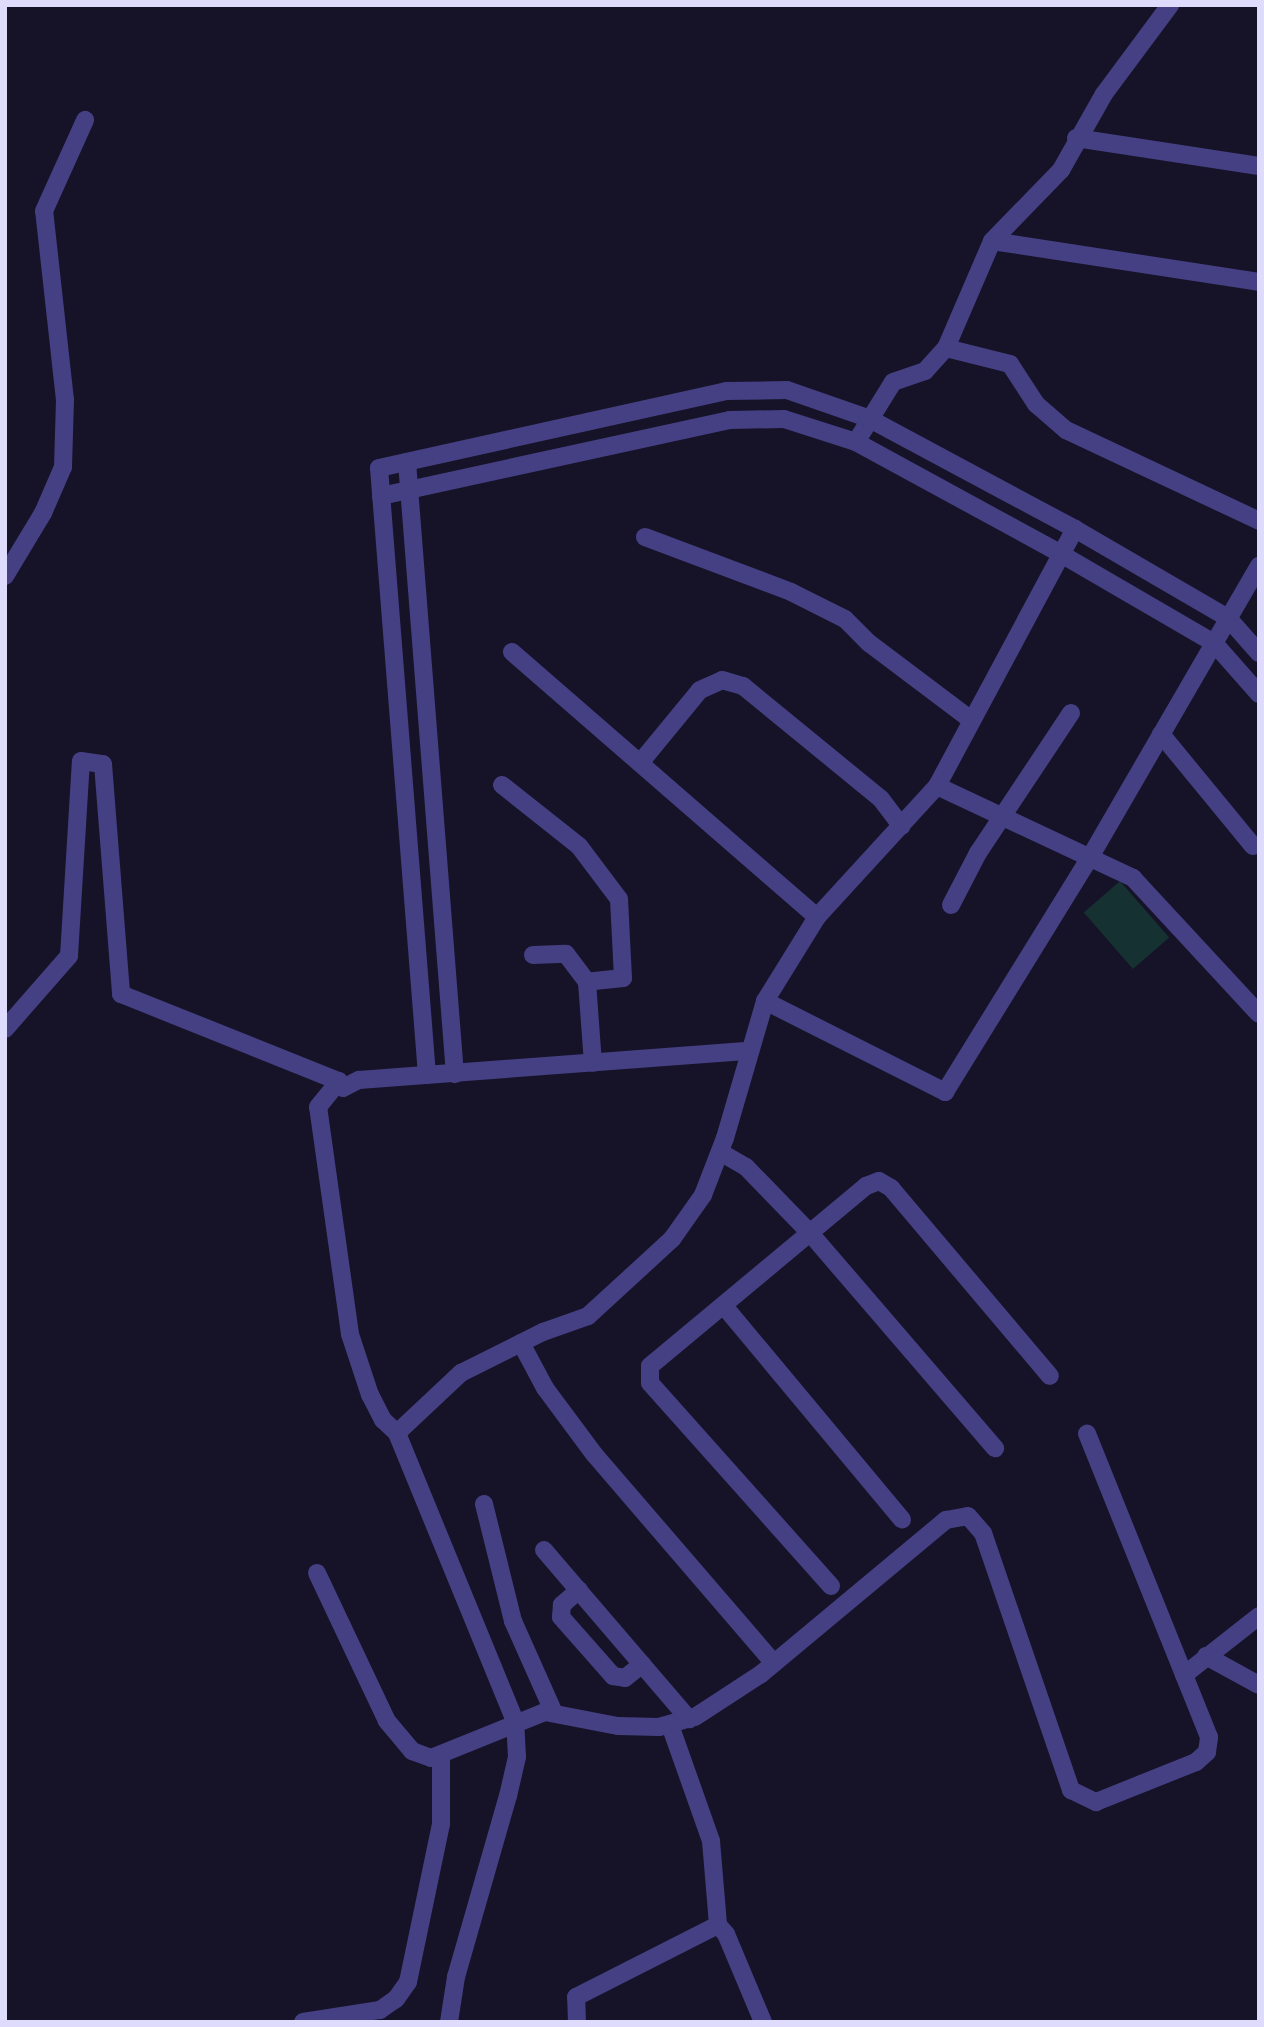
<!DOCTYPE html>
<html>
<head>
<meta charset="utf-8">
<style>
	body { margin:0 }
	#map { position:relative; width:1264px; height:2027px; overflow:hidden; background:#161227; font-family:Lato,sans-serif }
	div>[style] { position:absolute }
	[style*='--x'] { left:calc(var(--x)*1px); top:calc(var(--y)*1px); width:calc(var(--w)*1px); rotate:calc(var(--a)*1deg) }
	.green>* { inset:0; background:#153131; transform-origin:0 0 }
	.minor>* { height:18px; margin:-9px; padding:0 9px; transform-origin:9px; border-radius:9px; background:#444083 }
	span { translate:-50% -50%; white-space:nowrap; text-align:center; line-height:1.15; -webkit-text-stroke:5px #161227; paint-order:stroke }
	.frame { position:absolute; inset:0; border:7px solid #dfdbfc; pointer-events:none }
</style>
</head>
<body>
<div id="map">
	<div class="green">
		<div style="left:1120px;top:881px;width:75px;height:48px;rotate:49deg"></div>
	</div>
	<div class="minor">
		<div style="--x:1076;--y:138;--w:185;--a:8.7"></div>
		<div style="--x:992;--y:241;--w:270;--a:8.7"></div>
		<div style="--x:946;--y:348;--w:66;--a:14"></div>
		<div style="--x:1010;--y:364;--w:48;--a:57"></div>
		<div style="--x:1036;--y:404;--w:40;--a:41"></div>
		<div style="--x:1066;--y:430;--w:213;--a:25.2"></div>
		<div style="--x:856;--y:442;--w:70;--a:-58.3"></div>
		<div style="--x:893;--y:382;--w:34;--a:-19"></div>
		<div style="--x:925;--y:371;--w:31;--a:-48"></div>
		<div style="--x:946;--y:348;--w:116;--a:-66.7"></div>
		<div style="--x:992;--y:241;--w:99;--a:-45.8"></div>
		<div style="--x:1061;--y:170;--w:87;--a:-60.5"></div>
		<div style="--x:1104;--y:94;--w:111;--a:-53.4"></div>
		<div style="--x:407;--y:462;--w:614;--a:85.52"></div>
		<div style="--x:381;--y:496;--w:357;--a:-12.3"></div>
		<div style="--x:730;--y:420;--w:54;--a:-1.1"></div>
		<div style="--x:784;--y:419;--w:76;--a:17.7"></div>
		<div style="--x:856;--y:442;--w:234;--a:28.6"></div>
		<div style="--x:1061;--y:554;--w:177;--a:30.2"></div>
		<div style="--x:1214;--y:643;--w:68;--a:48.6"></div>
		<div style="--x:645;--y:537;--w:156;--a:20.6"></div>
		<div style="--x:791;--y:592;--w:60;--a:26.6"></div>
		<div style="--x:845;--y:619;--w:34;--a:45"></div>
		<div style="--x:869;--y:643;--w:128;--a:37"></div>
		<div style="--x:5;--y:576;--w:74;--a:-58.9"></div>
		<div style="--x:43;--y:513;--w:50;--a:-66.5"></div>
		<div style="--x:63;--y:467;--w:67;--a:-88.3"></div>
		<div style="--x:65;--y:400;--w:190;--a:-96.3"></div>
		<div style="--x:44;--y:211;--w:100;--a:-65.7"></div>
		<div style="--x:512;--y:652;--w:404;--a:41"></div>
		<div style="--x:1161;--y:734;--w:145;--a:50.6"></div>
		<div style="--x:640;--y:763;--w:94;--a:-50.6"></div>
		<div style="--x:700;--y:690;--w:24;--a:-24"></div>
		<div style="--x:722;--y:680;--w:22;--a:16"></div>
		<div style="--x:743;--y:686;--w:178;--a:39.3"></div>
		<div style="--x:881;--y:799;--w:34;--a:53"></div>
		<div style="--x:502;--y:785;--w:98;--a:38.4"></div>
		<div style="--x:579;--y:846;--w:66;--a:53"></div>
		<div style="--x:619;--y:899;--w:79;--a:87.1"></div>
		<div style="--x:623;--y:978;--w:36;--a:174"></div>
		<div style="--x:587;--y:982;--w:81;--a:85.8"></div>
		<div style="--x:937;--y:786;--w:217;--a:25.1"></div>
		<div style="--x:1133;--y:878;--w:185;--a:47.2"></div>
		<div style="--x:951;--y:905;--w:59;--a:-62.6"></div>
		<div style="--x:978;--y:853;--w:168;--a:-56.4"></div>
		<div style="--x:533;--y:955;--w:33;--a:-2"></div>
		<div style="--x:566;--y:954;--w:35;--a:53"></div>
		<div style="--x:765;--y:1001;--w:202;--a:26.8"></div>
		<div style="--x:945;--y:1092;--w:274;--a:-58.3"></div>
		<div style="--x:1089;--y:859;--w:339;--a:-59.9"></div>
		<div style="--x:5;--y:1029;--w:97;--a:-48.8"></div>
		<div style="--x:69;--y:956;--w:195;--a:-86.5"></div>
		<div style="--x:81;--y:761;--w:22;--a:8"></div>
		<div style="--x:103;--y:764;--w:231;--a:85.5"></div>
		<div style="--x:121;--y:994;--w:235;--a:21.8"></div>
		<div style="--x:427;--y:1075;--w:609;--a:-94.52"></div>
		<div style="--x:379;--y:468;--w:355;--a:-12.5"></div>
		<div style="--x:726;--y:391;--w:61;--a:-0.9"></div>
		<div style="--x:787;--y:390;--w:86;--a:19.1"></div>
		<div style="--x:868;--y:418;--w:235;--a:28.2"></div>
		<div style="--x:1075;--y:529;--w:177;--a:30.2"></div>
		<div style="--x:1228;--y:618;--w:47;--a:48.5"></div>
		<div style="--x:720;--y:1152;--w:30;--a:30"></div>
		<div style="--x:746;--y:1167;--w:92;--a:45.9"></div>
		<div style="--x:810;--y:1233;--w:284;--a:49.3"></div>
		<div style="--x:724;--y:1306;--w:278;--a:50.2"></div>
		<div style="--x:521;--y:1343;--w:51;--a:61.9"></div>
		<div style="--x:545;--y:1388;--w:82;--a:53.4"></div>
		<div style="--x:594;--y:1454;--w:276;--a:49.3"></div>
		<div style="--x:397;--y:1433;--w:19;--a:-137"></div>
		<div style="--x:383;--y:1420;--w:28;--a:-117"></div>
		<div style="--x:370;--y:1395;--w:64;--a:-108.2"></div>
		<div style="--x:350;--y:1334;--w:229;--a:-98"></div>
		<div style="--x:318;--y:1107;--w:33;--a:-51"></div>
		<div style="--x:339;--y:1081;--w:8;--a:60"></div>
		<div style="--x:343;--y:1088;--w:18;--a:-27"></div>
		<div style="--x:359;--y:1080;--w:391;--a:-4.3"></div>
		<div style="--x:484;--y:1504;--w:121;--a:76.1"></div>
		<div style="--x:513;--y:1621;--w:98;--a:66"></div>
		<div style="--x:544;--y:1550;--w:223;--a:49.4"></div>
		<div style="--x:317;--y:1573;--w:164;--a:64.7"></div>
		<div style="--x:387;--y:1721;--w:39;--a:50"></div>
		<div style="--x:412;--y:1751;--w:20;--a:20"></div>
		<div style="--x:431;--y:1758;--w:123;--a:-22"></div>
		<div style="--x:545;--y:1712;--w:74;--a:10.9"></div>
		<div style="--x:618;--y:1726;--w:41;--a:1.4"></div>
		<div style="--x:659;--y:1727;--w:37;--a:-16"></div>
		<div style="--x:695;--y:1717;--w:79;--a:-33.1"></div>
		<div style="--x:761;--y:1674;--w:241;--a:-39.8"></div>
		<div style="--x:946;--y:1520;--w:22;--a:-10"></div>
		<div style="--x:968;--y:1516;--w:23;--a:49"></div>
		<div style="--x:983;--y:1533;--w:272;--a:71.1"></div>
		<div style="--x:1071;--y:1790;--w:28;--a:26"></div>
		<div style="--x:1096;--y:1802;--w:108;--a:-21.8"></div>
		<div style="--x:1196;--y:1762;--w:15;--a:-42"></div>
		<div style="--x:1207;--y:1752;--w:15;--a:-82"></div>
		<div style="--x:1209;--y:1737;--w:327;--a:-111.9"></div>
		<div style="--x:831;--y:1586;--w:272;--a:-131.7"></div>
		<div style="--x:650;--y:1383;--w:17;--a:-90"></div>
		<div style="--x:650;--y:1366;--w:281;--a:-39.8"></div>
		<div style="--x:866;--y:1186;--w:14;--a:-21"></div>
		<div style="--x:879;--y:1181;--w:14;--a:30"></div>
		<div style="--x:891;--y:1188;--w:246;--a:49.8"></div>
		<div style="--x:579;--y:1590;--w:23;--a:139"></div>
		<div style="--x:562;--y:1605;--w:12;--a:95"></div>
		<div style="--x:561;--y:1617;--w:79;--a:48.6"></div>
		<div style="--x:613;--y:1676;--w:12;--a:9"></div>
		<div style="--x:625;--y:1678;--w:22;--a:-39"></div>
		<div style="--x:1206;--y:1656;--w:60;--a:28.7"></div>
		<div style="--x:1184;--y:1675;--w:95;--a:-38.2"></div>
		<div style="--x:670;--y:1725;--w:123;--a:70.5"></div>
		<div style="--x:711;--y:1841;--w:84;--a:85.2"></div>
		<div style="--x:718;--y:1925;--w:12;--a:48"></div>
		<div style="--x:726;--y:1934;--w:95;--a:67.2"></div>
		<div style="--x:303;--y:2022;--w:78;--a:-8.9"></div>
		<div style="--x:380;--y:2010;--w:19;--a:-35"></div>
		<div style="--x:396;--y:1999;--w:21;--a:-55"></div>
		<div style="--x:408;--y:1982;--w:161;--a:-78.2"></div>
		<div style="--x:441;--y:1824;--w:68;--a:-90"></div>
		<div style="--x:449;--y:2022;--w:46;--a:-81.2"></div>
		<div style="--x:456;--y:1977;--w:188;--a:-74"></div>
		<div style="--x:508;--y:1796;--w:40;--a:-77"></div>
		<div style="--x:517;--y:1757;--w:36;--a:-93"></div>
		<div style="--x:515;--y:1721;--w:311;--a:-112.3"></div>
		<div style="--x:397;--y:1433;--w:88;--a:-43.2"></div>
		<div style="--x:461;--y:1373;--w:92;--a:-26.6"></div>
		<div style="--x:543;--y:1332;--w:48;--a:-19.6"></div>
		<div style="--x:588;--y:1316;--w:114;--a:-42.5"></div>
		<div style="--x:672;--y:1239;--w:54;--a:-54.8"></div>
		<div style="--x:703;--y:1195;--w:61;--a:-68.9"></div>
		<div style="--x:725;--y:1138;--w:143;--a:-73.7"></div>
		<div style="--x:765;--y:1001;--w:99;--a:-58.2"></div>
		<div style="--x:817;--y:917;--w:178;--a:-47.5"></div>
		<div style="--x:937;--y:786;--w:292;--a:-61.8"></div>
		<div style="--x:577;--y:2022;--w:25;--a:-92"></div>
		<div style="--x:576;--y:1997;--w:159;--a:-26.9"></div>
	</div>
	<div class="frame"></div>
</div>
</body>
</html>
